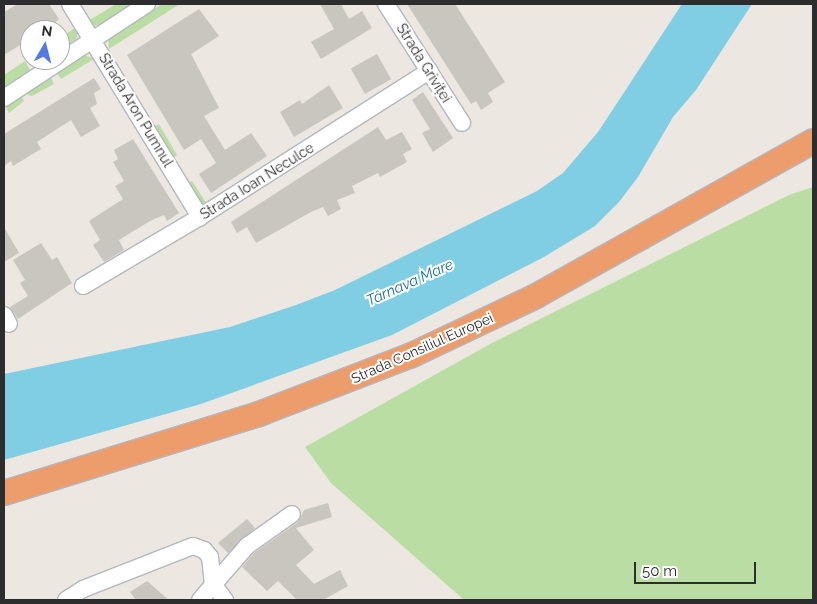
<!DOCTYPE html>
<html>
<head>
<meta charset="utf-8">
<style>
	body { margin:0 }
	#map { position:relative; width:817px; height:604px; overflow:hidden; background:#ede7e1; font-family:Raleway,sans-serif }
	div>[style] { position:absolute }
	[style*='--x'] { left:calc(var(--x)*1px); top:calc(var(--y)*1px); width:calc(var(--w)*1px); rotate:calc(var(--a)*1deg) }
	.green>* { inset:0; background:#badda4 }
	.water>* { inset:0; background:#80cee3 }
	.building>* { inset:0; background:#c9c5bf; transform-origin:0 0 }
	.roads { filter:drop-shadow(1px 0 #b4b7bf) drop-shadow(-1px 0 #b4b7bf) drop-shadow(0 1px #b4b7bf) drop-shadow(0 -1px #b4b7bf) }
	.minor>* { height:16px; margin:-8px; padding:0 8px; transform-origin:8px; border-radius:8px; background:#fff }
	.highway>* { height:24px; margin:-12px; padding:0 12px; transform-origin:12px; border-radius:12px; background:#ed9c6b }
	span { translate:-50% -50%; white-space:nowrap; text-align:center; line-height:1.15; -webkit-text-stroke:4px #fff; paint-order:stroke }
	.street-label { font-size:14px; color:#2d2d2d }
	.water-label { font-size:15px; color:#1c7091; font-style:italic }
	.frame { position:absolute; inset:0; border:5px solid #2d2d2d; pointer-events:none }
	.north { position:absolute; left:20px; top:20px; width:50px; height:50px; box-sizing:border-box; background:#fff; border:1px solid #ababab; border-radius:50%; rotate:8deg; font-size:14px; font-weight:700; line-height:20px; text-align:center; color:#2d2d2d }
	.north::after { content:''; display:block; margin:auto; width:18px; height:22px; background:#5378e7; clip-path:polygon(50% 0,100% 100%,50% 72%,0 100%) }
	.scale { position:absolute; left:634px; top:562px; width:122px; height:22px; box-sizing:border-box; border:2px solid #2d2d2d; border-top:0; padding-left:6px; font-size:15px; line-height:18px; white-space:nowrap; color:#2d2d2d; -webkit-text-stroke:4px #fff; paint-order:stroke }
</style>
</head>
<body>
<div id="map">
	<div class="green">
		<div style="clip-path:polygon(116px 4px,134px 4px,101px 25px,91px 26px,88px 21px)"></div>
		<div style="clip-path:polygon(162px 4px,180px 4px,109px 49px,108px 38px)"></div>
		<div style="clip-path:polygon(75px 28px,78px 33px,76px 39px,60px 50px,60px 38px)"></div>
		<div style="clip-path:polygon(82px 54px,94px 59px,61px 79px,56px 72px)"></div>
		<div style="clip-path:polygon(25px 61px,30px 70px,4px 87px,4px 75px)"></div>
		<div style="clip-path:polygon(50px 76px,54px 84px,32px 96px,28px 95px,26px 92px)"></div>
		<div style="clip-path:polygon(20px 94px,24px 101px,9px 113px,4px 104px)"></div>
		<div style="clip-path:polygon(159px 124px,177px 155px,174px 157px,155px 126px)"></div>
		<div style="clip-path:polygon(192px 181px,209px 207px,202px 205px,189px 183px)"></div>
		<div style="clip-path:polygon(813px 187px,813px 600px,464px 600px,331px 483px,305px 447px,492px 343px,789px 195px)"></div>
	</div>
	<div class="water">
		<div style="clip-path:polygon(682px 4px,752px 4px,696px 90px,673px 117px,638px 177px,619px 202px,595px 226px,544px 257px,392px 335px,201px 404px,4px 460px,4px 374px,230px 327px,296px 305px,335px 290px,537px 191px,563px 173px,598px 132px)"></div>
	</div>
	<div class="building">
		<div style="clip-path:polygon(18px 4px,49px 4px,59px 19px,46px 30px,30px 30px,30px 39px,4px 55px,4px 12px)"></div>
		<div style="clip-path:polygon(320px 4px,341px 4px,349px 19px,362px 11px,372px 28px,321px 59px,311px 42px,334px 29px)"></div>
		<div style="clip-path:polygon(407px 4px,455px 4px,505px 82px,488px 93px,493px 102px,481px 110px,476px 101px,471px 104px)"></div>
		<div style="clip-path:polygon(199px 9px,219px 36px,191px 54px,219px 108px,204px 116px,225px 150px,251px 133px,267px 156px,211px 193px,199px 174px,216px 163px,201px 139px,184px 150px,127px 55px)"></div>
		<div style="left:377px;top:54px;width:29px;height:30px;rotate:61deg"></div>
		<div style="clip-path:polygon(94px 78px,101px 89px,94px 93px,97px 104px,90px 108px,100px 126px,81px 137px,71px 120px,37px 142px,41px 149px,13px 166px,11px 161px,4px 166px,4px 134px)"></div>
		<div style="clip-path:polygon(329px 85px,343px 108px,294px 137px,280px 112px,300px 100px,302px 104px)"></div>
		<div style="clip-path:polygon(423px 92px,453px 138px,433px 152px,422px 133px,430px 129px,412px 100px)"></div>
		<div style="clip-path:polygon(378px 127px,386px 140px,402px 132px,412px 149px,403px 154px,407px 162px,380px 177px,378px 173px,352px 186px,355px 193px,337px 200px,341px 209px,328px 216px,323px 207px,311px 212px,256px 243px,247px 227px,237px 233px,231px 222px)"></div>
		<div style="clip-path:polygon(133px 139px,179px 213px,167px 221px,164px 215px,150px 221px,119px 240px,124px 250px,104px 262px,93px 245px,100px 240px,89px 221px,123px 199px,115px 186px,124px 181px,113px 162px,118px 159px,114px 150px)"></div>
		<div style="clip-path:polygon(4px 227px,19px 253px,4px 262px)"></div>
		<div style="clip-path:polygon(41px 243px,52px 260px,57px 257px,72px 283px,18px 319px,10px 307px,28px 296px,20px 283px,25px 280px,13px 260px)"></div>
		<div style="clip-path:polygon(328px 503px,332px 517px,296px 528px,314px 550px,296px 565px,314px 584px,340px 570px,348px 586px,323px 600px,297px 600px,278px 581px,267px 591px,242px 567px,254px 553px,298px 522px,304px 510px)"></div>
		<div style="clip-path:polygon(247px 519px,255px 528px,228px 553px,218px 543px)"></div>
		<div style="clip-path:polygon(147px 581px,169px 600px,136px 600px,130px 592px)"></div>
	</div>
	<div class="roads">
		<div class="minor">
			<div style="--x:70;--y:4;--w:250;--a:58.6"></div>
			<div style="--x:386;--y:4;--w:141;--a:57.4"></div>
			<div style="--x:4;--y:98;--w:171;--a:-33.3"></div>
			<div style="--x:83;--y:286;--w:136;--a:-30.5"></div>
			<div style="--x:200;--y:217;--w:272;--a:-32.5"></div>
			<div style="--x:4;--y:315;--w:10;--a:61"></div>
			<div style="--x:66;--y:600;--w:20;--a:-33"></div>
			<div style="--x:83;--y:589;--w:118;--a:-21.4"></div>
			<div style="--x:193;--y:546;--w:12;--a:20"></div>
			<div style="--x:204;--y:550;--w:9;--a:49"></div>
			<div style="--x:210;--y:557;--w:27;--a:84"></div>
			<div style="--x:213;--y:584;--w:20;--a:53"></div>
			<div style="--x:200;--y:600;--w:72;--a:-49"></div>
			<div style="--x:247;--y:546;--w:55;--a:-35.4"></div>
		</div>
		<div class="highway">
			<div style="--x:4;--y:493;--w:267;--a:-17.2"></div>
			<div style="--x:259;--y:414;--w:164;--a:-21.1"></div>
			<div style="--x:412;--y:355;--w:137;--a:-25.4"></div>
			<div style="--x:536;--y:296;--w:317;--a:-29.2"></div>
		</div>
	</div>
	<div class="street-label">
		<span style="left:424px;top:63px;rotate:58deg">Strada Griviței</span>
		<span style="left:136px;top:110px;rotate:59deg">Strada Aron Pumnul</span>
		<span style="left:257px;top:181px;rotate:-32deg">Strada Ioan Neculce</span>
		<span style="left:422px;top:348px;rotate:-24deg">Strada Consiliul Europei</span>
	</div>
	<div class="water-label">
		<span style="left:410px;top:283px;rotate:-24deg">Târnava Mare</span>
	</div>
	<div class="frame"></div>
	<div class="north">N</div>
	<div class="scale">50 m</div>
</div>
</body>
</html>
